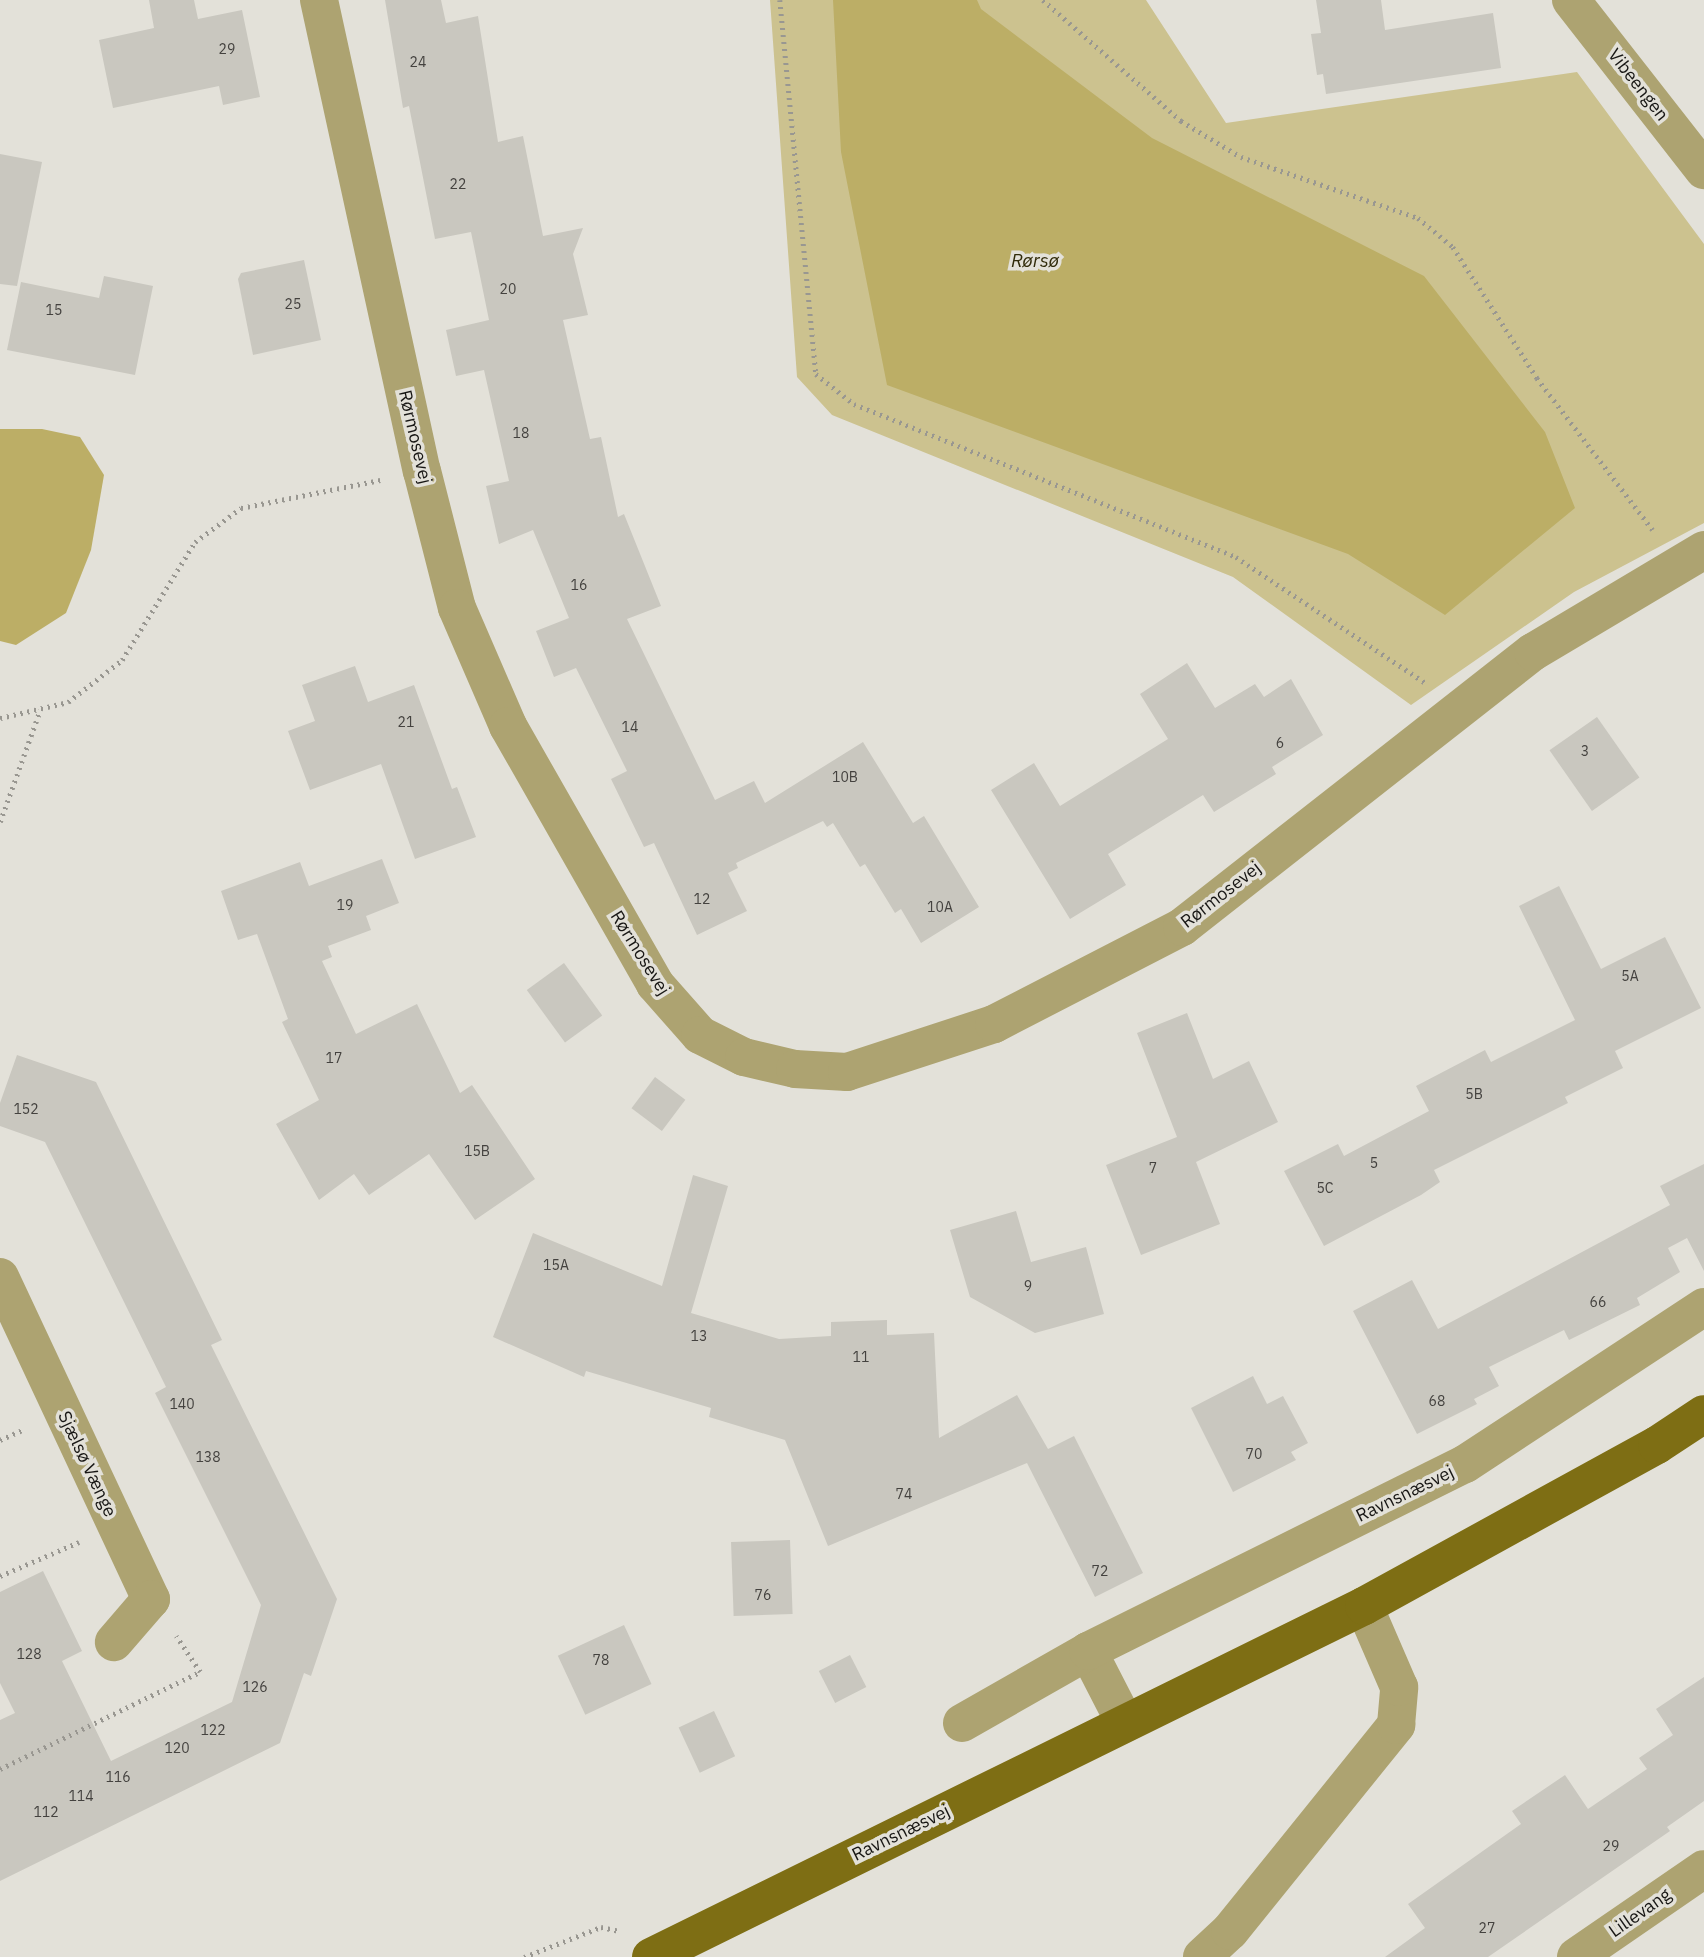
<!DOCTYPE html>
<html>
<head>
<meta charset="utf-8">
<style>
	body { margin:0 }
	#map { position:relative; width:1704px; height:1957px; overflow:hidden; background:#e3e1d9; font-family:"IBM Plex Sans",sans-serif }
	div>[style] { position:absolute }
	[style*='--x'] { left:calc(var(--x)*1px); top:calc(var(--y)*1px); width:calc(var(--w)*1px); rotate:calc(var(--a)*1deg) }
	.green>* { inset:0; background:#ccc28f }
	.water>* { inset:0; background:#bcae66 }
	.building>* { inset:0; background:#c9c7bf; transform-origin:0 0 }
	.path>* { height:4.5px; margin-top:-2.25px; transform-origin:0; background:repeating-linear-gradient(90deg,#999791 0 2px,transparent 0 7px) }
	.minor>* { height:38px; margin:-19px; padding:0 19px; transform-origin:19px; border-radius:19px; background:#ada371 }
	.major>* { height:38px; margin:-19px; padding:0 19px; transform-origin:19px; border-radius:19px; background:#7e6e14 }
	span { translate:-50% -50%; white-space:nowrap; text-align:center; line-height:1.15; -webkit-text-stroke:7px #e3e1d9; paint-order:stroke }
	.number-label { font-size:14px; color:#44423f }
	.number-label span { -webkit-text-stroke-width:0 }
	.street-label { font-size:18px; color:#171614 }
	.water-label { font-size:19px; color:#312b0a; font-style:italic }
</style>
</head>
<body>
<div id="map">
	<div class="green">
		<div style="clip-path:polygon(770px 0,1146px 0,1226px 123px,1577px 72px,1704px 244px,1704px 523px,1574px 592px,1411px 705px,1233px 577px,832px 415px,797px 377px)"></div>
	</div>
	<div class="water">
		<div style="clip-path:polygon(833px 0,977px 0,981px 9px,1152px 138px,1424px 276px,1545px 432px,1575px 508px,1445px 615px,1348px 554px,887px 385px,841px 152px)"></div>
		<div style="clip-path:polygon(0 429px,42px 429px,80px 437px,104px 475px,91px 550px,66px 613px,16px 645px,0 641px)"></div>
	</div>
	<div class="building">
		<div style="clip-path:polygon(149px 0,194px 0,198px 19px,242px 10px,260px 97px,223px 105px,219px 86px,113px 108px,99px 40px,154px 28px)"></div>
		<div style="clip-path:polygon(385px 0,441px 0,446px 23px,478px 16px,498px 142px,523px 136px,543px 236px,583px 228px,573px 254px,588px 315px,563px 320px,590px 439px,601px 437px,618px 517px,624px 514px,661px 606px,627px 619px,715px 800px,754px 781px,765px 803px,863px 742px,913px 823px,924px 816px,979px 907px,921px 943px,901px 909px,895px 913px,865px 864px,860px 867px,833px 823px,827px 827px,823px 821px,736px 863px,738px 868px,728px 873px,747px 911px,697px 935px,654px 843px,644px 847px,611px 779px,627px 771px,576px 668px,554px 677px,536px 631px,569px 618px,533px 530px,499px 544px,486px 486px,509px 481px,484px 370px,456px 376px,446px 330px,489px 320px,471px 232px,435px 239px,409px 106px,403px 108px)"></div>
		<div style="clip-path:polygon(1316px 0,1381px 0,1385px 30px,1493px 13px,1501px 68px,1326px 94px,1323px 74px,1317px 75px,1311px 34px,1321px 33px)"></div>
		<div style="clip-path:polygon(0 154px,42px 162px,17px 286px,0 284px)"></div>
		<div style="clip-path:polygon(304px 260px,321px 340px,253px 355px,238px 279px,241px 273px)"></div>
		<div style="clip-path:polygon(104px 276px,153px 286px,135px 375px,7px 350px,21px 282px,99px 298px)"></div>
		<div style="clip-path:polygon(1187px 663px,1215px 708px,1255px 684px,1264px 697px,1291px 679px,1323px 735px,1272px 767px,1276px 774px,1214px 812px,1203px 795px,1108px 854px,1126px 885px,1070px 919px,991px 790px,1034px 763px,1060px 806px,1168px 739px,1140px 694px)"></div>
		<div style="clip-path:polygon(355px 666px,368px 702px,414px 685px,452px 789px,457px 787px,476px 837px,415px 859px,381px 764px,310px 790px,288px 731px,315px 721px,302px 685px)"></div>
		<div style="left:1597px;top:717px;width:74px;height:58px;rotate:55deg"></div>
		<div style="clip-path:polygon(382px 859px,399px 903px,366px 916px,371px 930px,328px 946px,332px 957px,322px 961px,356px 1034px,417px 1004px,460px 1093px,472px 1085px,535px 1179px,475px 1220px,429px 1154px,369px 1195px,354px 1174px,319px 1200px,276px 1124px,319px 1100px,282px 1022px,288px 1019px,257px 934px,238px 940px,221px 891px,300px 862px,309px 886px)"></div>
		<div style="clip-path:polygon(1559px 886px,1601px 969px,1665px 937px,1701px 1008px,1615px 1051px,1623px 1068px,1565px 1097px,1568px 1103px,1434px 1170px,1440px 1182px,1421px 1195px,1324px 1246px,1284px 1171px,1338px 1144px,1344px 1156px,1429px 1111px,1416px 1086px,1485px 1050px,1491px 1062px,1575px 1020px,1519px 906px)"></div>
		<div style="left:564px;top:963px;width:65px;height:46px;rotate:54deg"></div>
		<div style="clip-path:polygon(1187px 1013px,1213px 1079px,1249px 1061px,1278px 1122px,1196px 1162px,1220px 1224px,1141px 1255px,1106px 1165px,1177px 1137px,1137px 1033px)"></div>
		<div style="clip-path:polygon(17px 1055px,96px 1082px,222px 1340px,211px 1345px,337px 1599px,311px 1676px,304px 1673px,280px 1743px,0 1881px,0 1720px,15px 1713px,0 1683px,0 1592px,43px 1571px,82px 1651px,62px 1661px,111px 1761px,232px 1702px,261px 1605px,155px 1393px,166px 1387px,45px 1142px,0 1126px,0 1103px)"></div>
		<div style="left:655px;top:1077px;width:38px;height:39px;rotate:37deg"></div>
		<div style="clip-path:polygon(1704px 1164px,1704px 1271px,1687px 1238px,1668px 1248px,1680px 1272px,1637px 1298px,1640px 1305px,1569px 1340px,1564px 1330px,1489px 1367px,1499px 1386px,1474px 1399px,1477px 1404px,1417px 1434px,1353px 1311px,1412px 1280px,1438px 1329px,1670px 1205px,1660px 1186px)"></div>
		<div style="clip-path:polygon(693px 1175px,728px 1186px,691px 1313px,779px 1339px,831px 1336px,831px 1322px,887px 1320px,887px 1335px,934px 1333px,939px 1438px,1017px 1395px,1048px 1449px,1074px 1436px,1143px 1573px,1095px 1597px,1027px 1463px,828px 1546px,785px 1440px,709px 1417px,711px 1408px,586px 1371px,584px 1377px,493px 1337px,533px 1233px,662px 1286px)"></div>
		<div style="clip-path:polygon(1016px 1211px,1031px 1262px,1086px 1247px,1104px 1314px,1035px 1333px,970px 1297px,950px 1230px)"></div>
		<div style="clip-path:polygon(1253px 1376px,1267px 1404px,1283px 1396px,1308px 1443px,1291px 1452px,1296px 1460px,1233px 1492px,1191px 1408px)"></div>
		<div style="left:790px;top:1540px;width:74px;height:59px;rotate:88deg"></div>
		<div style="left:624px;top:1625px;width:65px;height:73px;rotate:65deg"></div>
		<div style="left:850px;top:1655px;width:36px;height:35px;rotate:63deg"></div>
		<div style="clip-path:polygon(1704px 1677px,1704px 1801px,1667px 1827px,1670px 1831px,1488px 1957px,1385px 1957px,1425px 1928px,1408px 1904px,1521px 1824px,1512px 1811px,1565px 1775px,1588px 1809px,1647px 1769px,1639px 1758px,1673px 1735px,1656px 1709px)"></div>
		<div style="left:714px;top:1711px;width:50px;height:39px;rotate:65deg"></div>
	</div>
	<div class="path">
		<div style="--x:780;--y:0;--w:376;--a:84.5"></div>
		<div style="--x:816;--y:374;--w:48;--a:38.3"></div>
		<div style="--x:854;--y:404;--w:412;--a:21.8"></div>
		<div style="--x:1236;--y:557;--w:228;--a:33.6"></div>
		<div style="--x:1043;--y:0;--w:184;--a:41.2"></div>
		<div style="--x:1181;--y:121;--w:70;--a:31"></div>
		<div style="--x:1241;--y:157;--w:187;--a:19"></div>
		<div style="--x:1418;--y:218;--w:45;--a:39.6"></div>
		<div style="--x:1453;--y:247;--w:156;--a:57.3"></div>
		<div style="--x:1537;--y:378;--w:191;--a:52.7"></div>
		<div style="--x:0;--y:718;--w:70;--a:-13.2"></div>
		<div style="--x:68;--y:702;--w:68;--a:-37.9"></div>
		<div style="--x:122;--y:660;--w:139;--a:-58.3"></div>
		<div style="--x:195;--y:542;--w:57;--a:-36.5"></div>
		<div style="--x:241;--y:508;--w:142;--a:-11.4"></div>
		<div style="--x:0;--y:822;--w:119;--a:-70.3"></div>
		<div style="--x:0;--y:1440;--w:27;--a:-24"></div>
		<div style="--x:0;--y:1576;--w:86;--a:-23.3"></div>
		<div style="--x:0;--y:1769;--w:222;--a:-25.9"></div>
		<div style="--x:200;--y:1672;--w:43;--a:-123.7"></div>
		<div style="--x:524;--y:1957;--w:83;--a:-21.3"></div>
		<div style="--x:601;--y:1927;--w:19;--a:12"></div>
	</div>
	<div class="minor">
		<div style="--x:319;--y:0;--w:482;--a:77.7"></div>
		<div style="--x:422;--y:471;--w:141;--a:75.7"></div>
		<div style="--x:457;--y:608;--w:129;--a:66.6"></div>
		<div style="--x:508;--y:726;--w:297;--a:60.3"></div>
		<div style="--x:655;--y:984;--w:68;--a:48.6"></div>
		<div style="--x:700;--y:1035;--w:49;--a:26.6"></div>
		<div style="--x:744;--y:1057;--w:52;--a:13.2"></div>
		<div style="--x:795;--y:1069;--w:52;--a:3.3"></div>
		<div style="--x:847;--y:1072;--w:155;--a:-18.1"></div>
		<div style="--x:994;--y:1024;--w:212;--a:-27.3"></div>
		<div style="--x:1182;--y:927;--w:446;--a:-38.1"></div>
		<div style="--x:1533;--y:652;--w:199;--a:-30.8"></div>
		<div style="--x:1571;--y:0;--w:216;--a:52"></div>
		<div style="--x:0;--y:1277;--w:356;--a:64.9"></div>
		<div style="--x:151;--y:1599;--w:57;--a:130.7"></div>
		<div style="--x:1088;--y:1651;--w:81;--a:62.8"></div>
		<div style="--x:962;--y:1723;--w:145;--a:-29.7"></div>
		<div style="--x:1088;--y:1651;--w:421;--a:-26.4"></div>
		<div style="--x:1465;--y:1464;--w:286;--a:-33.3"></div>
		<div style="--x:1202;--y:1957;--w:38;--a:-43"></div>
		<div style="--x:1230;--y:1931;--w:265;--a:-51.1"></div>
		<div style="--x:1396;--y:1725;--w:38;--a:-85"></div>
		<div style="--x:1399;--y:1687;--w:88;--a:-113.4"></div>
		<div style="--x:1576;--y:1957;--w:155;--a:-34.5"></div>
	</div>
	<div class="major">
		<div style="--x:651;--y:1957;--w:795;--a:-26.21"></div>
		<div style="--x:1364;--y:1606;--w:334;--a:-28.8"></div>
		<div style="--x:1657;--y:1445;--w:56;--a:-33.4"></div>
	</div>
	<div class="number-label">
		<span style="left:227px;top:49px">29</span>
		<span style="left:418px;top:62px">24</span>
		<span style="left:458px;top:184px">22</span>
		<span style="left:508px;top:289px">20</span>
		<span style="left:293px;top:304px">25</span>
		<span style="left:54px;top:310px">15</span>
		<span style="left:521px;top:433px">18</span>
		<span style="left:579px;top:585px">16</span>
		<span style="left:406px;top:722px">21</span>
		<span style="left:630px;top:727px">14</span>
		<span style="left:1280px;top:743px">6</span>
		<span style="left:1585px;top:751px">3</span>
		<span style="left:845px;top:777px">10B</span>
		<span style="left:702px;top:899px">12</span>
		<span style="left:345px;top:905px">19</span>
		<span style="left:940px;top:907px">10A</span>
		<span style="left:1630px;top:976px">5A</span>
		<span style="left:334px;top:1058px">17</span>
		<span style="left:1474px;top:1094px">5B</span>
		<span style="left:26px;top:1109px">152</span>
		<span style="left:477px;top:1151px">15B</span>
		<span style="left:1374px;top:1163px">5</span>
		<span style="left:1153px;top:1168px">7</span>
		<span style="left:1325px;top:1188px">5C</span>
		<span style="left:556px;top:1265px">15A</span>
		<span style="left:1028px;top:1286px">9</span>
		<span style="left:1598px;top:1302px">66</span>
		<span style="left:699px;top:1336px">13</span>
		<span style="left:861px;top:1357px">11</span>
		<span style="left:1437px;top:1401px">68</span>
		<span style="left:182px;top:1404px">140</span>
		<span style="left:1254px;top:1454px">70</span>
		<span style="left:208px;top:1457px">138</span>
		<span style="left:904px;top:1494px">74</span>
		<span style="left:1100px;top:1571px">72</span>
		<span style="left:763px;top:1595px">76</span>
		<span style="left:29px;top:1654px">128</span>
		<span style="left:601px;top:1660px">78</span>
		<span style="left:255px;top:1687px">126</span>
		<span style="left:213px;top:1730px">122</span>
		<span style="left:177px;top:1748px">120</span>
		<span style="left:118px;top:1777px">116</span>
		<span style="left:81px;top:1796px">114</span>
		<span style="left:46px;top:1812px">112</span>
		<span style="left:1611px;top:1846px">29</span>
		<span style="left:1487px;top:1928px">27</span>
	</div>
	<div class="street-label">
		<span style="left:1638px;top:85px;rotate:52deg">Vibeengen</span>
		<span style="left:415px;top:437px;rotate:77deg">Rørmosevej</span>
		<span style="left:1221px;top:895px;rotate:-38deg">Rørmosevej</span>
		<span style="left:640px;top:953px;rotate:58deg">Rørmosevej</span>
		<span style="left:87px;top:1464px;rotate:65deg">Sjælsø Vænge</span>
		<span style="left:1405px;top:1494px;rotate:-26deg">Ravnsnæsvej</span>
		<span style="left:901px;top:1833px;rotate:-26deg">Ravnsnæsvej</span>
		<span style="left:1640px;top:1913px;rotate:-35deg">Lillevang</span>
	</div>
	<div class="water-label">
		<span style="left:1035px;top:261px">Rørsø</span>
	</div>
</div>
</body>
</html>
